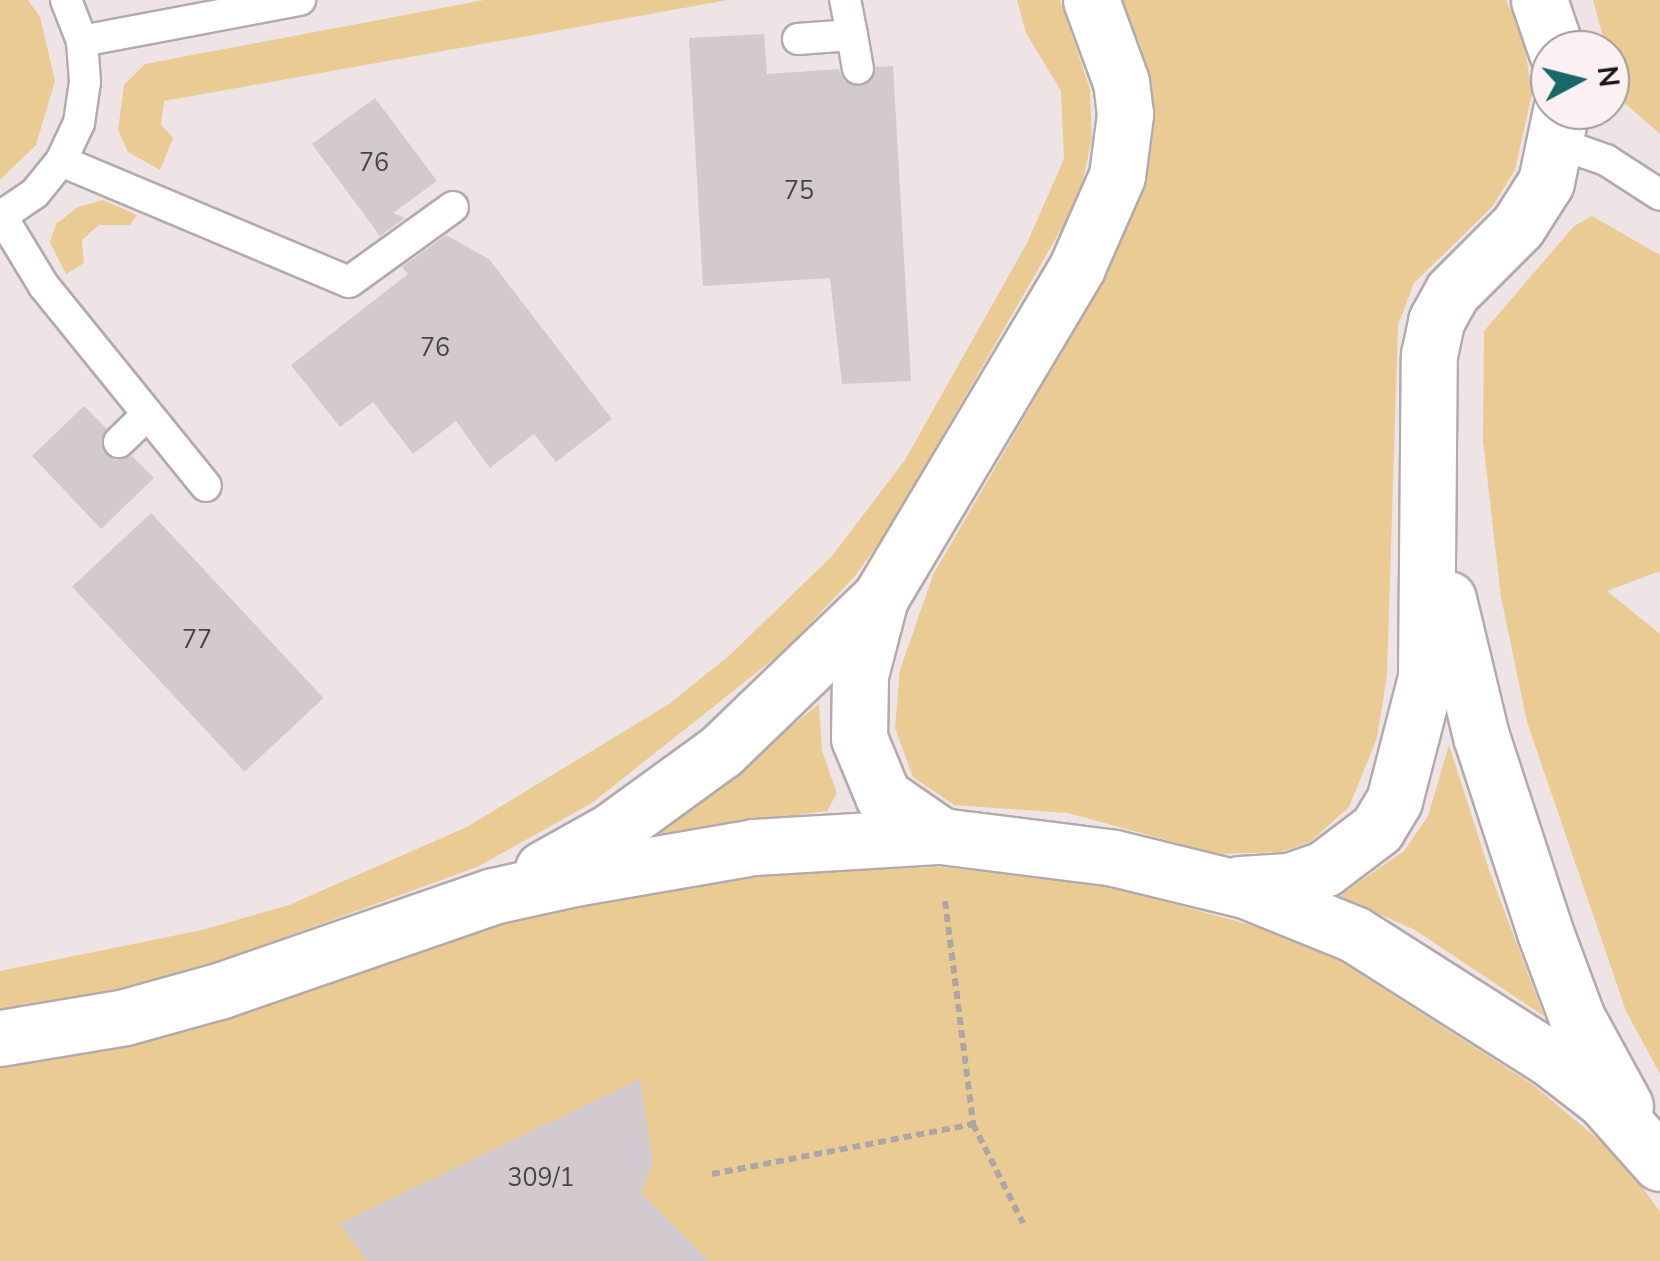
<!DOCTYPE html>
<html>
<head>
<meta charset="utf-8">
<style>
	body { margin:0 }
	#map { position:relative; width:1660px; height:1261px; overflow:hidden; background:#eee4e5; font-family:"Nunito Sans",sans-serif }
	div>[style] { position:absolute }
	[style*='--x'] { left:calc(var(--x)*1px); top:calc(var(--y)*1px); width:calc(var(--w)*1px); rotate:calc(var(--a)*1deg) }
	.green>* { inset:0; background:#eacb94 }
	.building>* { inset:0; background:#d2cacf; transform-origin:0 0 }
	.path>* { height:6px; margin-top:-3px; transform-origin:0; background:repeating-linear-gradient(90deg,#ada5a6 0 8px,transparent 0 13px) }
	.roads { filter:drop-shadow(2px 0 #b4aaab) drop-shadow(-2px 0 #b4aaab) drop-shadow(0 2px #b4aaab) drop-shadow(0 -2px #b4aaab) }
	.service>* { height:30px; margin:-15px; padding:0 15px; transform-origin:15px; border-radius:15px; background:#fff }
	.minor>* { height:55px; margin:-27.5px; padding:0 27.5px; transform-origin:27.5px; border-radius:27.5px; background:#fff }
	span { translate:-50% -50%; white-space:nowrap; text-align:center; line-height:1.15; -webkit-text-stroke:9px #fcf1f2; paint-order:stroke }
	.number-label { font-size:25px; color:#484445 }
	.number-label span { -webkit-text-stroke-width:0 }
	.north { position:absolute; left:1530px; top:30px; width:100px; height:100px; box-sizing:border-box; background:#fcf1f2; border:2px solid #a29a9a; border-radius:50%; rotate:83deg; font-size:28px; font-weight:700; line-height:40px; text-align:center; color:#1a1717 }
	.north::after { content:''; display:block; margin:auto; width:35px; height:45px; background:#196768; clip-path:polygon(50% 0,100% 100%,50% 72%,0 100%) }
</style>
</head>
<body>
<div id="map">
	<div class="green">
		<div style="clip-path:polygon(0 0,28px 0,40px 17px,55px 81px,36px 145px,0 180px)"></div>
		<div style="clip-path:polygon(484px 0,728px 0,164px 101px,161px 125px,173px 138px,160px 170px,128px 152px,118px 130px,124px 85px,145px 64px)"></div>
		<div style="clip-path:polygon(1017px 0,1060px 0,1090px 89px,1092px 139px,1079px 198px,890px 527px,855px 576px,786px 649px,592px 803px,477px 867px,211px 964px,118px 989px,0 1009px,0 971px,202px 930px,289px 905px,467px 827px,669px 704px,731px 654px,832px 556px,905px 460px,1027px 243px,1064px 159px,1061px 91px,1026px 33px)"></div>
		<div style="clip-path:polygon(1120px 0,1506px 0,1523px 36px,1532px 94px,1515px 170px,1492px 207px,1414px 283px,1398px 325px,1387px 675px,1377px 738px,1349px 807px,1310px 842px,1281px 852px,1217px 854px,1068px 813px,954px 805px,913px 777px,895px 728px,900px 670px,933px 575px,1108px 273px,1147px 179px,1154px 112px,1141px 46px)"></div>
		<div style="clip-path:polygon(1593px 0,1660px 0,1660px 134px,1620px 99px)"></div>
		<div style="clip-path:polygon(103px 200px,137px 215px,130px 225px,99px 225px,82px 240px,84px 263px,66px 274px,50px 242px,56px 224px,78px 207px)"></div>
		<div style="clip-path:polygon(1592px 216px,1660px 255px,1660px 571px,1607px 591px,1660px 634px,1660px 1074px,1626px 1011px,1527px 722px,1501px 597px,1483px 441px,1484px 331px,1574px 226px)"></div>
		<div style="clip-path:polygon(819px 704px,822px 751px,837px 793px,827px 811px,657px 834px)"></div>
		<div style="clip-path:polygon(1449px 745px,1489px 870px,1544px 1016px,1415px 930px,1339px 896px,1404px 851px,1428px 816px)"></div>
		<div style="clip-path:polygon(940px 867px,1078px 881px,1149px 897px,1283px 934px,1338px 960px,1532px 1084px,1622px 1159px,1660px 1212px,1660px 1261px,0 1261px,0 1066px,131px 1043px,227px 1017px,500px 923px,580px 905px,757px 875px)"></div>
	</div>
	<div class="building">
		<div style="clip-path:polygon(764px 34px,767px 74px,839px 69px,844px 81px,860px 86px,876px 67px,893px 66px,911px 381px,842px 384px,830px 278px,703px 286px,689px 38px)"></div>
		<div style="clip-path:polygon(375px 98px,437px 181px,393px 213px,405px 218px,380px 236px,312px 144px)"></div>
		<div style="clip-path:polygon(446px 235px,489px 259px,612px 419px,556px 462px,534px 434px,490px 468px,456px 421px,413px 454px,373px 402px,340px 427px,291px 365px,408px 274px,402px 267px)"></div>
		<div style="clip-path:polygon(84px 406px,106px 428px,105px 454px,115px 460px,132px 456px,154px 478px,101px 529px,32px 456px)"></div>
		<div style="left:151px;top:513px;width:253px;height:108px;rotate:47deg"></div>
		<div style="clip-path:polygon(640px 1079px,653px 1162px,641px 1193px,709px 1261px,368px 1261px,339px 1224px)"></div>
	</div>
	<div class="path">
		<div style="--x:945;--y:901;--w:225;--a:82.8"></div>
		<div style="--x:973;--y:1124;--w:111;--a:63.2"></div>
		<div style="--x:712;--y:1174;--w:266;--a:-10.8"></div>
	</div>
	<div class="roads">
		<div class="service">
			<div style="--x:852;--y:35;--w:34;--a:80"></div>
			<div style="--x:798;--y:39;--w:54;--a:-4.2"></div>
			<div style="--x:852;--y:35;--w:36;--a:-101"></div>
			<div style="--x:82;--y:41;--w:222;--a:-10.7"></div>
			<div style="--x:1558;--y:143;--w:51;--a:19.5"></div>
			<div style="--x:1606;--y:160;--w:64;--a:32.9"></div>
			<div style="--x:61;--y:161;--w:312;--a:22.8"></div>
			<div style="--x:349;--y:282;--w:128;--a:-35.8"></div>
			<div style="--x:0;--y:217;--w:42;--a:-34.4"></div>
			<div style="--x:35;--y:193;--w:41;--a:-50.9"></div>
			<div style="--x:61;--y:161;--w:42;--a:-64.7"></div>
			<div style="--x:79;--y:123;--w:41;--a:-81.7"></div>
			<div style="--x:85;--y:82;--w:41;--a:-94.2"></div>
			<div style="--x:82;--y:41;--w:44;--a:-111.3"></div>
			<div style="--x:2;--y:217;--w:81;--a:58.7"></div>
			<div style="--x:44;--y:286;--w:257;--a:51"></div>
			<div style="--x:119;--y:442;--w:39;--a:-44"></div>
		</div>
		<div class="minor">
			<div style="--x:1539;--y:0;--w:53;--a:71.2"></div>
			<div style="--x:1448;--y:599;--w:141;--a:76.5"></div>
			<div style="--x:1481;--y:736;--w:206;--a:71.9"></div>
			<div style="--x:1545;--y:932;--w:92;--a:69.6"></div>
			<div style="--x:1577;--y:1018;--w:100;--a:61.4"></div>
			<div style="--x:879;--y:602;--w:75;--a:104.6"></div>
			<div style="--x:860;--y:675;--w:63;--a:90.9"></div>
			<div style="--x:859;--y:738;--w:63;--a:67.5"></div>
			<div style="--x:883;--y:796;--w:70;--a:34.6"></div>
			<div style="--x:543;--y:869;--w:78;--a:-29.2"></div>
			<div style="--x:611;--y:831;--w:136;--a:-36"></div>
			<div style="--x:721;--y:751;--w:221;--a:-43.9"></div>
			<div style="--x:880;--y:598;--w:385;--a:-59.2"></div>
			<div style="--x:1077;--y:267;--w:99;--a:-66.3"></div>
			<div style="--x:1117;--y:176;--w:63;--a:-82.6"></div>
			<div style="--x:1125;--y:114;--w:32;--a:-97"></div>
			<div style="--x:1121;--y:82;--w:87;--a:-110.1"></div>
			<div style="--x:1240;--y:884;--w:49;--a:-3.5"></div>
			<div style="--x:1289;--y:881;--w:37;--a:-19"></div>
			<div style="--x:1324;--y:869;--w:66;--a:-37"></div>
			<div style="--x:1377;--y:829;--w:33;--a:-59"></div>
			<div style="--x:1394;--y:801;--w:128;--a:-75.5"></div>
			<div style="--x:1426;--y:677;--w:322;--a:-89.5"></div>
			<div style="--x:1429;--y:355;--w:35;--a:-78"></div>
			<div style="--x:1436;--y:321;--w:33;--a:-61"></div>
			<div style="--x:1452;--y:292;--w:93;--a:-45"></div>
			<div style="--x:1518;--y:226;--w:52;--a:-57.5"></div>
			<div style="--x:1546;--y:182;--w:74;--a:-78.2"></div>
			<div style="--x:0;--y:1038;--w:127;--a:-9.5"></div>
			<div style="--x:125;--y:1017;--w:98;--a:-15.5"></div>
			<div style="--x:219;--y:991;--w:290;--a:-19.1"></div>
			<div style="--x:493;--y:896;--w:84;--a:-12.4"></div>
			<div style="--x:575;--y:878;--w:182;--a:-9.8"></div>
			<div style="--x:754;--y:847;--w:187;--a:-3.4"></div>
			<div style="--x:941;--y:836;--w:174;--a:7.2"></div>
			<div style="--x:1114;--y:858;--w:138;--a:13.8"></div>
			<div style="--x:1248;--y:891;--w:114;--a:22.1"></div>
			<div style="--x:1354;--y:934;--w:233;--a:32.4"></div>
			<div style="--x:1551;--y:1059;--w:67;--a:37.7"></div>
			<div style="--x:1604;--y:1100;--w:84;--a:48.4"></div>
		</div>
	</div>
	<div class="number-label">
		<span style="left:374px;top:163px">76</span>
		<span style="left:799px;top:191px">75</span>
		<span style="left:435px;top:348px">76</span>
		<span style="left:197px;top:640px">77</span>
		<span style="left:541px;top:1178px">309/1</span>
	</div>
	<div class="north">N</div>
</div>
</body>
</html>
